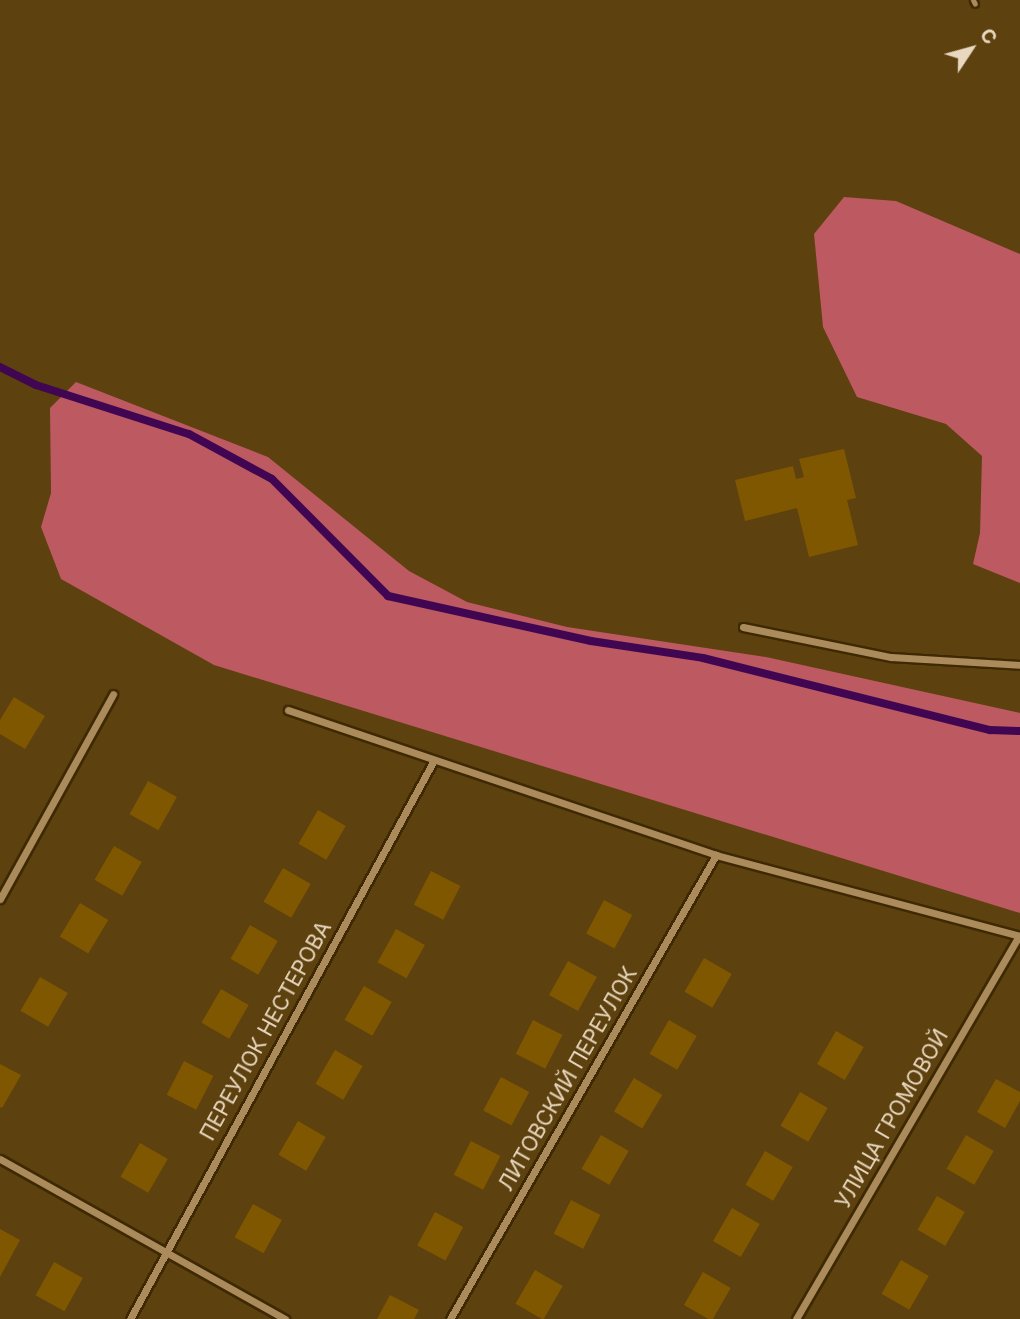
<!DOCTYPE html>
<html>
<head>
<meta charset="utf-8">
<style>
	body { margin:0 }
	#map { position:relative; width:1020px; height:1319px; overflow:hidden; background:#5d410f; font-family:Inter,sans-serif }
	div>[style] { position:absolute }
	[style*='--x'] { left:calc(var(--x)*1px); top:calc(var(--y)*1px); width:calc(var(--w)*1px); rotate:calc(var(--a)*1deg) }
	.forest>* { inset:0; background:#bc5961 }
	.stream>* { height:8px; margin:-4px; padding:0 4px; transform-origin:4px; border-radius:4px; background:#410651 }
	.building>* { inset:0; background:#805701; transform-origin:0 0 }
	.roads { filter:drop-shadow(2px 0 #3e2903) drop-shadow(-2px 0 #3e2903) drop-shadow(0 2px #3e2903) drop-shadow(0 -2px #3e2903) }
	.service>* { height:5px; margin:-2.5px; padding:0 2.5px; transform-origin:2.5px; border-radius:2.5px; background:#ab8b5c }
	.minor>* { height:7px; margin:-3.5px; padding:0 3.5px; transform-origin:3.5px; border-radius:3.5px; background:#ab8b5c }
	span { translate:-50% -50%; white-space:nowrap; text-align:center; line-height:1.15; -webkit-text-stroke:5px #5d410f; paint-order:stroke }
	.street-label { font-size:21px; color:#e9d8c0 }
	.north { position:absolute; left:936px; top:14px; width:70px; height:70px; -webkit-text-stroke:5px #5d410f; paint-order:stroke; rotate:54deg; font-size:19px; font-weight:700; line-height:28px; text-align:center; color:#e9d8c0 }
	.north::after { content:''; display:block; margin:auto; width:24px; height:32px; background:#e9d8c0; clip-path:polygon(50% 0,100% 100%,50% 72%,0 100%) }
</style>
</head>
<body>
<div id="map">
	<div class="forest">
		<div style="clip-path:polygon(844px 197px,896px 201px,1020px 254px,1020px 583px,973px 564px,980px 533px,982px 456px,946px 424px,857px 397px,823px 327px,814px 234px)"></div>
		<div style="clip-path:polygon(76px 382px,268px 457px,409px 571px,467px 602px,567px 627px,766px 657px,1020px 713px,1020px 913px,214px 665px,61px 579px,41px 527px,51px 493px,50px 408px)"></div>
	</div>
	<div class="stream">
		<div style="--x:0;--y:367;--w:40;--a:26.6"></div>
		<div style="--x:36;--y:385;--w:161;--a:17.8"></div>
		<div style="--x:189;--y:434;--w:94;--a:28.5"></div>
		<div style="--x:272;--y:479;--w:165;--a:45.2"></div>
		<div style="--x:388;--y:596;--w:208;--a:12.5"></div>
		<div style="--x:591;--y:641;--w:113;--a:8.6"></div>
		<div style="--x:703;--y:658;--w:296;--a:14.1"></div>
		<div style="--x:990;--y:730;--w:30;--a:2"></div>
	</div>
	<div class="building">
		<div style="clip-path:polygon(844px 449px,856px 498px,847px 500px,858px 545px,809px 557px,797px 508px,745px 521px,735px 480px,793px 466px,796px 479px,804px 477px,799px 459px)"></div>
		<div style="clip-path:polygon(14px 697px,45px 716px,25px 749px,0 734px,0 720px)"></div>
		<div style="left:148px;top:781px;width:33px;height:38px;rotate:29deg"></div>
		<div style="left:318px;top:810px;width:32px;height:39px;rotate:30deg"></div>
		<div style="left:114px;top:846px;width:32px;height:39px;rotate:30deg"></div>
		<div style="left:283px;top:868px;width:32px;height:39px;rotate:30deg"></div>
		<div style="left:431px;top:871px;width:33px;height:38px;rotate:27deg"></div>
		<div style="left:604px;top:900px;width:32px;height:38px;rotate:28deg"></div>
		<div style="left:80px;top:903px;width:33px;height:39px;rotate:31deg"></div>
		<div style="left:250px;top:925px;width:32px;height:39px;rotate:30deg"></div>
		<div style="left:396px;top:929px;width:33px;height:38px;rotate:29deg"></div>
		<div style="left:704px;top:958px;width:32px;height:39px;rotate:30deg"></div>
		<div style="left:568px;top:961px;width:33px;height:39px;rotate:29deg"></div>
		<div style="left:40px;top:977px;width:32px;height:39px;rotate:30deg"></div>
		<div style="left:364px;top:986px;width:32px;height:39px;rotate:30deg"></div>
		<div style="left:221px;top:989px;width:32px;height:39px;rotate:30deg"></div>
		<div style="left:533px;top:1020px;width:33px;height:38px;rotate:27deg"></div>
		<div style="left:669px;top:1020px;width:32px;height:39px;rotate:30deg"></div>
		<div style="left:836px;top:1031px;width:32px;height:38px;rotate:30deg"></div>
		<div style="left:335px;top:1050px;width:32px;height:39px;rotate:30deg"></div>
		<div style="left:184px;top:1061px;width:33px;height:38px;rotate:27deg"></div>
		<div style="clip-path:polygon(0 1064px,21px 1075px,2px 1108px,0 1107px)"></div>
		<div style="left:501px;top:1077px;width:32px;height:38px;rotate:28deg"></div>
		<div style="left:634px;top:1078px;width:33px;height:39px;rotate:31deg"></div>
		<div style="clip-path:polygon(996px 1079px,1020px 1092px,1020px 1101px,1005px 1128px,977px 1112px)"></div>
		<div style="left:800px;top:1092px;width:32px;height:39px;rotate:30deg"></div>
		<div style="left:298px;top:1121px;width:32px;height:39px;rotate:30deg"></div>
		<div style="left:601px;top:1135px;width:32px;height:39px;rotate:30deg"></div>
		<div style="left:966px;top:1135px;width:32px;height:39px;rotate:30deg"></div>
		<div style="left:471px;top:1141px;width:33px;height:38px;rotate:27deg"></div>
		<div style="left:140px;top:1143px;width:32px;height:39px;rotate:30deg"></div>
		<div style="left:765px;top:1151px;width:32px;height:39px;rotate:30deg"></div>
		<div style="left:937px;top:1196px;width:32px;height:39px;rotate:30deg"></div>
		<div style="left:571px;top:1200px;width:33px;height:38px;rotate:27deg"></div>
		<div style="left:253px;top:1204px;width:33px;height:38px;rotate:29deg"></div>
		<div style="left:732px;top:1208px;width:32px;height:38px;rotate:30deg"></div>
		<div style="left:435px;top:1212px;width:32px;height:38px;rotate:28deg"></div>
		<div style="clip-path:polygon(0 1229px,20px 1240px,0 1277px)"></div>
		<div style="left:901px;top:1260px;width:32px;height:39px;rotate:30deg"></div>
		<div style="left:54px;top:1262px;width:33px;height:38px;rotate:29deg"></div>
		<div style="left:535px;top:1270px;width:32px;height:39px;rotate:30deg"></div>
		<div style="left:703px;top:1272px;width:32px;height:38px;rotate:30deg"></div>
		<div style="clip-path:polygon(390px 1295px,419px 1310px,414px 1319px,377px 1319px)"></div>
	</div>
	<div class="roads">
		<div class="service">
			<div style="--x:973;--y:0;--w:4;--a:63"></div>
		</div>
		<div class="minor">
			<div style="--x:743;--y:627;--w:151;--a:11.5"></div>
			<div style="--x:891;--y:657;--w:129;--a:3.5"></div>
			<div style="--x:288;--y:710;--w:452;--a:18.7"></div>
			<div style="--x:716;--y:855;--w:315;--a:14.9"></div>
			<div style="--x:0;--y:899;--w:234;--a:-61.1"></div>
			<div style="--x:0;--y:1159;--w:327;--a:29.3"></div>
			<div style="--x:130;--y:1319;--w:636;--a:-61.46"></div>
			<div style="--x:450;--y:1319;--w:535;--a:-60.18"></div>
			<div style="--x:796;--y:1319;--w:443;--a:-59.8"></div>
		</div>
	</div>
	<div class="street-label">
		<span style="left:266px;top:1031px;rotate:-61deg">ПЕРЕУЛОК НЕСТЕРОВА</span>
		<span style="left:568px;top:1079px;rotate:-60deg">ЛИТОВСКИЙ ПЕРЕУЛОК</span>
		<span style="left:892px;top:1119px;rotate:-60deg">УЛИЦА ГРОМОВОЙ</span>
	</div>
	<div class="north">С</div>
</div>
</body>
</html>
